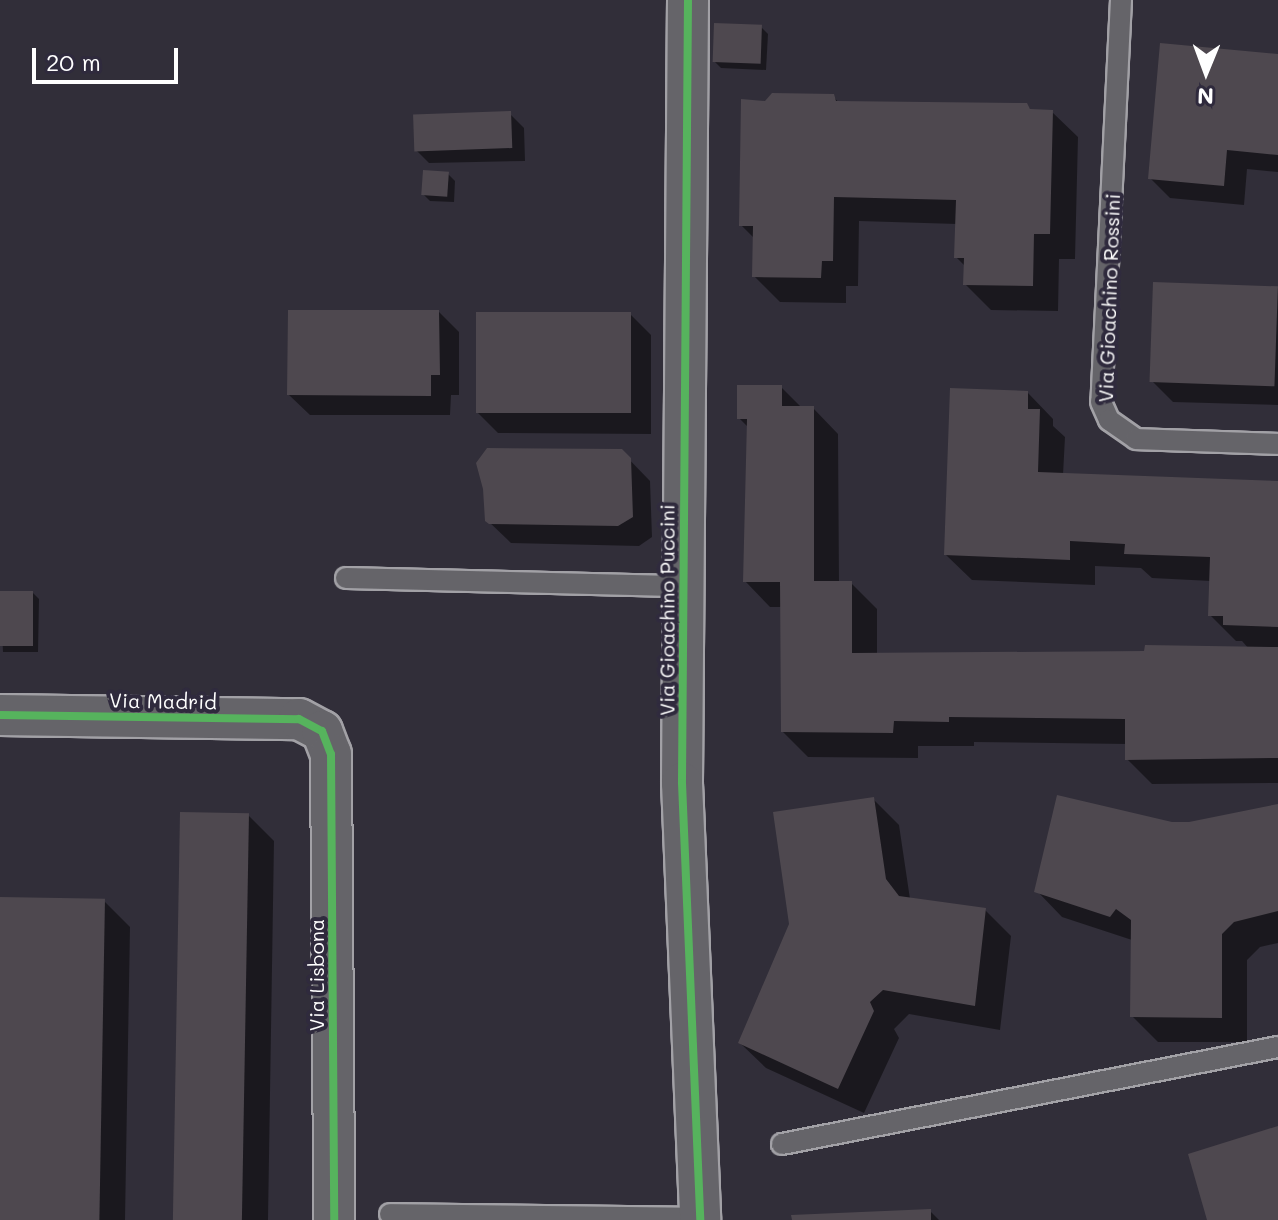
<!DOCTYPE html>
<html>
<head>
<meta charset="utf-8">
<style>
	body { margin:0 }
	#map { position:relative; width:1278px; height:1220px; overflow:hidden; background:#312e39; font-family:Mali,sans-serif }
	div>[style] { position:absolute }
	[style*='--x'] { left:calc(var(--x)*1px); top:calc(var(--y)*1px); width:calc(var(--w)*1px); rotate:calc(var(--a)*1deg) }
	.shadow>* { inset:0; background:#0007 }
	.building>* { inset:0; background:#4e484f; transform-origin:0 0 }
	.roads { filter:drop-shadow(2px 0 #a2a1a6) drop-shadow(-2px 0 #a2a1a6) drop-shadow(0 2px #a2a1a6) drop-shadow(0 -2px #a2a1a6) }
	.service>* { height:20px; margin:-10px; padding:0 10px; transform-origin:10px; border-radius:10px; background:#656469 }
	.minor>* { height:40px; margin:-20px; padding:0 20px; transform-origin:20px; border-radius:20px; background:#656469 }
	.cycleway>* { height:8px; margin:-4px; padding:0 4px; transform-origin:4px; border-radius:4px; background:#56b35d }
	span { translate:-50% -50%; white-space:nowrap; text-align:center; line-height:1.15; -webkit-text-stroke:8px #2f2a3d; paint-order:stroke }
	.street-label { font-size:20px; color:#fff }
	.north { position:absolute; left:1166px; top:32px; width:80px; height:80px; -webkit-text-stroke:6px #2f2a3d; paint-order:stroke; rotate:181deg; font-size:22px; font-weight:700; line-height:32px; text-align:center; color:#fff }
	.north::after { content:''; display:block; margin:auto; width:28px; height:36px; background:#fff; clip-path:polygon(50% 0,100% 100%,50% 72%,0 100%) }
	.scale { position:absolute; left:32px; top:48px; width:146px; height:36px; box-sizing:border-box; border:4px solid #fff; border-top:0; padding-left:10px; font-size:24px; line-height:28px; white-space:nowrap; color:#fff; -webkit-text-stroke:6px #2f2a3d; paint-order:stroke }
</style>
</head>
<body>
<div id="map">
	<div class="shadow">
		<div style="clip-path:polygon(761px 27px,768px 34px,766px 70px,721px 68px,715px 62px)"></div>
		<div style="clip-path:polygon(1278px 56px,1278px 190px,1278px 172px,1247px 169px,1244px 205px,1170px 198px,1150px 178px)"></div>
		<div style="clip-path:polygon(833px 96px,839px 103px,1026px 105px,1032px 111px,1052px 112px,1078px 137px,1075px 259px,1059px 259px,1058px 311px,991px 310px,965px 284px,966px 267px,956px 257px,957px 224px,859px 221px,858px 286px,846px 286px,846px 303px,780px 302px,754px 276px,755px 239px,741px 225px,766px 103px)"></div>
		<div style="clip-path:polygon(510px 114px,524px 128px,525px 161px,429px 163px,415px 149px)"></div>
		<div style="clip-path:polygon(448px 174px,455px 181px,454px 202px,430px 201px,423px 194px)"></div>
		<div style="clip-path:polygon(1278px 288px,1278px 405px,1173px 402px,1152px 381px)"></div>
		<div style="clip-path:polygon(439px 312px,459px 332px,459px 395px,451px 395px,450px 415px,310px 415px,289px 395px)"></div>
		<div style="clip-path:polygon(630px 314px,651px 335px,651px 434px,498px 433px,478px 413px)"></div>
		<div style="clip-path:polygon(781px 387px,802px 408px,813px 408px,838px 434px,839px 583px,851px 583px,877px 609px,877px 655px,1146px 653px,1249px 649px,1242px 641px,1236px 641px,1210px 615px,1211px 581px,1152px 578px,1141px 568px,1095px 566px,1095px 585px,972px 580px,946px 555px,1028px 393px,1053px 419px,1053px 426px,1065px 437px,1063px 475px,1278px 483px,1278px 783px,1152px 784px,1127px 759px,1127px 744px,974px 742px,974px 746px,918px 746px,918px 758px,808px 757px,783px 732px,782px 607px,770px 607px,745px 581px,749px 428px,739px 418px)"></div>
		<div style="clip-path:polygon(621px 451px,650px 481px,652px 537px,639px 546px,511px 543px,487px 520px)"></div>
		<div style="clip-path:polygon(32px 592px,39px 599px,38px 652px,3px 652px,0 593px)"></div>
		<div style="clip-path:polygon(874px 800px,899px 825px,910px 899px,985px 910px,1011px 936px,1000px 1030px,909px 1014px,894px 1029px,899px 1038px,864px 1113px,766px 1068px,740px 1043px,791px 924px)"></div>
		<div style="clip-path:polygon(1278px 806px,1278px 943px,1260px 947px,1247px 960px,1247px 1042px,1158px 1042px,1132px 1016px,1132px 940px,1062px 917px,1037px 891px,1171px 824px,1189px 824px)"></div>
		<div style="clip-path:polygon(248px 815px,274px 841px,268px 1220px,175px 1220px)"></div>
		<div style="clip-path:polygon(0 899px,104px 901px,130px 927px,125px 1220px,0 1220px)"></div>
		<div style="clip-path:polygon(930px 1211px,939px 1220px,794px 1220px)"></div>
	</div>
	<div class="building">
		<div style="left:714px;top:23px;width:48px;height:39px;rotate:2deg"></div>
		<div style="clip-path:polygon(1160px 43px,1278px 54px,1278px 155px,1227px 150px,1224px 186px,1148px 179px)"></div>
		<div style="clip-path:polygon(772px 93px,834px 94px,836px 101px,1027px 103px,1030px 109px,1053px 110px,1050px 234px,1034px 234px,1033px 286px,963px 285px,964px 258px,954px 258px,956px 200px,834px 197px,833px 261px,822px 261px,821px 278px,752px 277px,753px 226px,739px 226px,741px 99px,765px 101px)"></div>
		<div style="left:511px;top:111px;width:37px;height:98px;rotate:88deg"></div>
		<div style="left:423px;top:170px;width:26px;height:25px;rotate:4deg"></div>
		<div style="left:1153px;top:282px;width:125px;height:100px;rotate:2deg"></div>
		<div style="clip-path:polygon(288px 310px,439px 310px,440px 375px,431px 375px,431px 396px,287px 395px)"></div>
		<div style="left:476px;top:312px;width:155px;height:101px"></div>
		<div style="clip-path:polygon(737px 385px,782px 385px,782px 406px,814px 406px,814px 581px,852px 581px,852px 653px,1144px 651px,1145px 645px,1278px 647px,1278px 758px,1125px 760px,1125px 719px,949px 717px,949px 722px,894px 721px,893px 733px,781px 732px,780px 582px,743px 582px,747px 419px,737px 419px)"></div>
		<div style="clip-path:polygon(950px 388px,1028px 391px,1028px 409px,1040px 409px,1038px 472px,1278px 481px,1278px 627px,1223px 625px,1223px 616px,1208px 616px,1210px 557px,1124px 554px,1125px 544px,1070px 541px,1070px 560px,944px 555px)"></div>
		<div style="clip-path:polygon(487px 448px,622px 449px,631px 458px,633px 517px,618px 526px,489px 524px,485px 521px,483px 489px,476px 463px)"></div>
		<div style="left:0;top:591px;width:33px;height:55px"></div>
		<div style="clip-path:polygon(1057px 795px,1172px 822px,1189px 822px,1278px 804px,1278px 911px,1234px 922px,1222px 934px,1222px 1018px,1130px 1017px,1131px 920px,1116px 909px,1110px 917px,1034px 892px)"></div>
		<div style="clip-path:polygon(874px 797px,886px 879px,899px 896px,986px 908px,975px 1006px,883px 990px,870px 1002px,874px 1011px,838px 1089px,738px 1043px,789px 924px,773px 812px)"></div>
		<div style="left:180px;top:812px;width:69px;height:408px;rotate:1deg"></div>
		<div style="left:0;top:897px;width:105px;height:323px;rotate:1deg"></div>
		<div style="clip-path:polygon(1278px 1126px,1278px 1220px,1207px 1220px,1188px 1154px)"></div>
		<div style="clip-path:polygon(931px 1209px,931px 1220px,792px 1220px,791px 1215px)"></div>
	</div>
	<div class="roads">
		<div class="service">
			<div style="--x:1121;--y:0;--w:402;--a:92.8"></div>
			<div style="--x:1101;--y:402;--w:20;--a:66"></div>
			<div style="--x:1109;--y:420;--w:33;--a:35"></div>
			<div style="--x:1136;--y:439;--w:142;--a:2"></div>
			<div style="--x:346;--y:578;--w:338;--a:1.4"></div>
			<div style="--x:782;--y:1144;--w:505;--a:-11.07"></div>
			<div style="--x:390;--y:1214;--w:310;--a:0.7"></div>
		</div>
		<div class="minor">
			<div style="--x:688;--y:0;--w:783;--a:90.44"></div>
			<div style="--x:682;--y:783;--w:437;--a:87.6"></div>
			<div style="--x:0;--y:715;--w:299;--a:0.8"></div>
			<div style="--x:299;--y:719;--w:26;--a:28"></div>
			<div style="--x:322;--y:731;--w:25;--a:69"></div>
			<div style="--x:331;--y:754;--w:466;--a:89.6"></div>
		</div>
	</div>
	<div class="cycleway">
		<div style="--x:688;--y:0;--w:783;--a:90.44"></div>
		<div style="--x:682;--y:783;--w:437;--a:87.6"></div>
		<div style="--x:0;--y:715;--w:299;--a:0.8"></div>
		<div style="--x:299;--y:719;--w:26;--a:28"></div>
		<div style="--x:322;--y:731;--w:25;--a:69"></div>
		<div style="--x:331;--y:754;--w:466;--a:89.6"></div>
	</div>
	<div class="street-label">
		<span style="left:1109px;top:298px;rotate:-88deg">Via Gioachino Rossini</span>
		<span style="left:667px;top:610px;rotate:-90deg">Via Gioachino Puccini</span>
		<span style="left:163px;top:701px;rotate:1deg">Via Madrid</span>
		<span style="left:316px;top:975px;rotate:-90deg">Via Lisbona</span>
	</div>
	<div class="north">N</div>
	<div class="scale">20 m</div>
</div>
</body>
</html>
